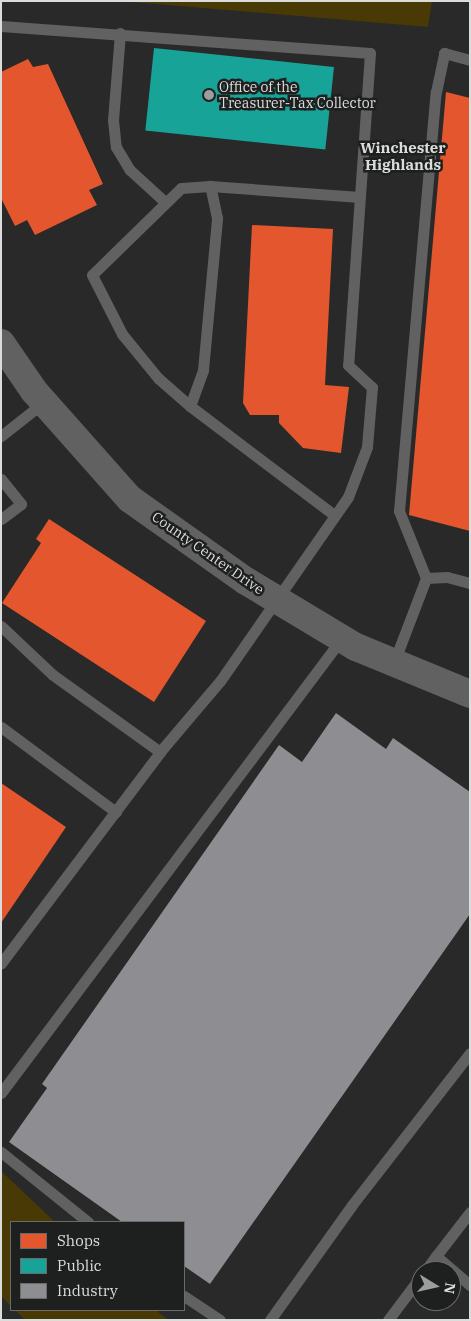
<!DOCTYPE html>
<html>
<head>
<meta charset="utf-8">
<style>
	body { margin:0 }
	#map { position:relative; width:471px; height:1321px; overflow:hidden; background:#282928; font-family:"IBM Plex Serif",serif }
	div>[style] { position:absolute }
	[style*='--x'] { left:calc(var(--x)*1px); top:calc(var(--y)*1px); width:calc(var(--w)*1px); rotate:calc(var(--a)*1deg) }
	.green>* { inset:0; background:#483905 }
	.shops>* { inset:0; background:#e4572e }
	.public>* { inset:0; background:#17a398; transform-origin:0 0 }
	.industry>* { inset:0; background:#8d8d92 }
	.service>* { height:11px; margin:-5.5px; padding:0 5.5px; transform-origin:5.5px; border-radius:5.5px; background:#616161 }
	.tertiary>* { height:28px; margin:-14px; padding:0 14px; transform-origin:14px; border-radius:14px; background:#616161 }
	.dots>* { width:14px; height:14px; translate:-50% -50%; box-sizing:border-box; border:2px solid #1d201e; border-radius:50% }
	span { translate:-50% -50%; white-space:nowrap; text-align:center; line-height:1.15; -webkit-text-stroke:5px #1d201e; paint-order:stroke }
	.poi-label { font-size:14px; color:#dbdddc }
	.left { translate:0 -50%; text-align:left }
	.street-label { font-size:14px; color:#dbdddc }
	.neighbourhood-label { font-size:15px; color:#dbdddc; font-weight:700 }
	.frame { position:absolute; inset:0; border:2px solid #dbdddc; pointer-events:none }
	.legend { position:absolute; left:10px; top:1221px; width:175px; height:90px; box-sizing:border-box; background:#1d201e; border:1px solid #696c6a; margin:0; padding:6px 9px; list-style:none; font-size:15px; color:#dbdddc }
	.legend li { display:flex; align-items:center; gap:10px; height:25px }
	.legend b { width:25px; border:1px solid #696c6a }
	.north { position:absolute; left:411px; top:1261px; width:50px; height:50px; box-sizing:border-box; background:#1d201e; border:1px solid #696c6a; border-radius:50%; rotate:99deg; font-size:14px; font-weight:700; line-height:20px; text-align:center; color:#dbdddc }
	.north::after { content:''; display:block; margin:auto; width:18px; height:22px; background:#9c9e9d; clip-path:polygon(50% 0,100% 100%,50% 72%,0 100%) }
</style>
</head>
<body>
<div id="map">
	<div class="green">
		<div style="clip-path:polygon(121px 1px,432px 1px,428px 27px)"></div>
		<div style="clip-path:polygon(1px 1171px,55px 1222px,11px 1222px,11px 1306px,1px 1296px)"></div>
		<div style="clip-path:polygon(15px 1310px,156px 1310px,168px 1320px,25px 1320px)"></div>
	</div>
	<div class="shops">
		<div style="clip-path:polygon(28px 59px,33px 67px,48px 64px,103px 184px,89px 190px,97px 205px,35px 235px,27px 220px,15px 226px,1px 198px,1px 72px)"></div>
		<div style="clip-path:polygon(446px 92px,470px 98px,470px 531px,409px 515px)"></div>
		<div style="clip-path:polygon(252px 225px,333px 229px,325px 385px,349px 387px,341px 453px,303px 448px,279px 423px,279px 415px,250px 415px,243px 403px)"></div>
		<div style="clip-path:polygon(49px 519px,206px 621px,154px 702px,2px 603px,41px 543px,36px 539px)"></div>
		<div style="clip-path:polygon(1px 783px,66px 827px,1px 923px)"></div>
	</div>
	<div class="public">
		<div style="left:154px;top:48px;width:181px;height:83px;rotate:6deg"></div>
	</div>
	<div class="industry">
		<div style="clip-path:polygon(336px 713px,386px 749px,393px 738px,470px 792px,470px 914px,210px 1284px,184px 1266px,184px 1222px,122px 1222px,9px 1142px,47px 1088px,42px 1084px,279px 745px,302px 762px)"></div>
	</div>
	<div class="service">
		<div style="--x:1;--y:26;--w:370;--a:4.2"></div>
		<div style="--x:370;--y:53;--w:313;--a:94"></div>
		<div style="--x:348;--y:365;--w:33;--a:43"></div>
		<div style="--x:372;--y:387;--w:60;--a:94.8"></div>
		<div style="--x:367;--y:447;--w:53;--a:110.8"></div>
		<div style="--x:348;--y:497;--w:224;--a:124.8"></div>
		<div style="--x:220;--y:681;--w:87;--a:130.3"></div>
		<div style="--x:164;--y:747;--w:271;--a:127"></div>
		<div style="--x:120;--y:33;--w:87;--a:94.6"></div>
		<div style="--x:113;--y:120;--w:27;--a:84"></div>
		<div style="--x:116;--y:147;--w:27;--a:59"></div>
		<div style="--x:130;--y:170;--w:47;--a:42.4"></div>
		<div style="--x:210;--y:186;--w:150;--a:4.2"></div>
		<div style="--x:190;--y:406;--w:38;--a:-70"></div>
		<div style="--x:203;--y:370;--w:153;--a:-84.7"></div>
		<div style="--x:217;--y:218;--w:33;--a:-102"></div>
		<div style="--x:210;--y:186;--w:29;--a:176"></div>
		<div style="--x:181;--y:188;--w:124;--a:135.7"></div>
		<div style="--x:92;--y:275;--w:66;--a:63"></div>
		<div style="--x:122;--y:334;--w:57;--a:50.7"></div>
		<div style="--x:158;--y:378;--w:43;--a:41.2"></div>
		<div style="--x:190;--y:406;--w:181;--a:37.1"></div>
		<div style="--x:1;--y:436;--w:55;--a:-38.3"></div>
		<div style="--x:1;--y:479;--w:32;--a:51"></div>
		<div style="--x:21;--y:504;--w:25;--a:143"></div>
		<div style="--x:426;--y:578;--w:72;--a:-111.9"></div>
		<div style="--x:399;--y:511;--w:421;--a:-85"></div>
		<div style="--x:436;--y:92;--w:40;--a:-78"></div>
		<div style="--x:444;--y:53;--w:27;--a:15"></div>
		<div style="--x:1;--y:626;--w:71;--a:43.3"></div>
		<div style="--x:53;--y:675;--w:132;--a:35.7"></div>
		<div style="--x:394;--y:662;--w:90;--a:-69.1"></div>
		<div style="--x:426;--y:578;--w:21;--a:-3"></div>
		<div style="--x:447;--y:577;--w:24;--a:15"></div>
		<div style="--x:1;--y:727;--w:143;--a:36.5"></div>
		<div style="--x:1;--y:1093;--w:569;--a:-53.15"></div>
		<div style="--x:1;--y:1152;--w:112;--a:38.8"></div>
		<div style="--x:470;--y:1212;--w:56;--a:127.7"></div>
		<div style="--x:436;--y:1256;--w:45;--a:40.5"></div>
		<div style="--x:425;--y:1271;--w:19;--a:-54"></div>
		<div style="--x:184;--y:1296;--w:43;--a:33.7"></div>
		<div style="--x:270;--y:1320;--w:141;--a:-54.5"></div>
		<div style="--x:352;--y:1205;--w:192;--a:-52.2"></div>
		<div style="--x:388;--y:1320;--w:55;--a:-53.1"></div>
	</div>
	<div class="tertiary">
		<div style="--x:1;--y:343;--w:58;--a:55.5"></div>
		<div style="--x:34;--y:391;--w:144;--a:48.4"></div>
		<div style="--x:130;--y:499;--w:142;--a:35.3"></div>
		<div style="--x:246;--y:581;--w:128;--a:31"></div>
		<div style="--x:356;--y:647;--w:123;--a:22.4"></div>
	</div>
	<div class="dots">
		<div style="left:209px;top:95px;background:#9c9e9d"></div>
	</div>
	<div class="poi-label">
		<span class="left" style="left:219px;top:95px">Office of the<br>Treasurer-Tax Collector</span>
	</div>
	<div class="street-label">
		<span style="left:208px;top:553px;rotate:35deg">County Center Drive</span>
	</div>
	<div class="neighbourhood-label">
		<span style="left:403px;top:156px">Winchester<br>Highlands</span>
	</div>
	<div class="frame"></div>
	<ul class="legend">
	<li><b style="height:14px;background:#e4572e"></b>Shops</li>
	<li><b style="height:14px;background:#17a398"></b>Public</li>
	<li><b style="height:14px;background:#8d8d92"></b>Industry</li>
	</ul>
	<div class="north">N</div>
</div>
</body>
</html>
